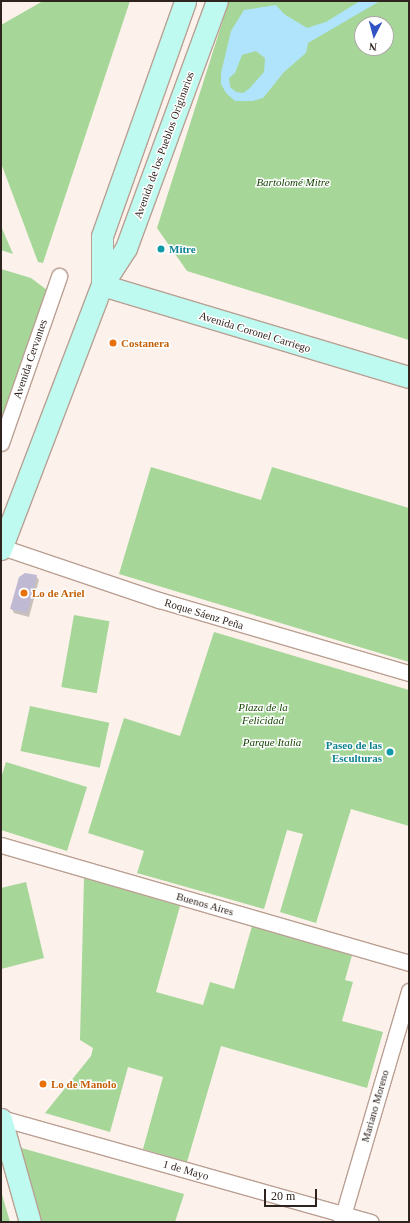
<!DOCTYPE html>
<html>
<head>
<meta charset="utf-8">
<style>
	body { margin:0 }
	#map { position:relative; width:410px; height:1223px; overflow:hidden; background:#fcf1eb; font-family:Georgia,serif }
	div>[style] { position:absolute }
	[style*='--x'] { left:calc(var(--x)*1px); top:calc(var(--y)*1px); width:calc(var(--w)*1px); rotate:calc(var(--a)*1deg) }
	.green>* { inset:0; background:#a6d798; transform-origin:0 0 }
	.water>* { inset:0; background:#b0e4fd }
	.shadow>* { inset:0; background:#0003 }
	.building>* { inset:0; background:#bfb9d3 }
	.roads { filter:drop-shadow(1px 0 #baa093) drop-shadow(-1px 0 #baa093) drop-shadow(0 1px #baa093) drop-shadow(0 -1px #baa093) }
	.street>* { height:15px; margin:-7.5px; padding:0 7.5px; transform-origin:7.5px; border-radius:7.5px; background:#fff }
	.secondary>* { height:21px; margin:-10.5px; padding:0 10.5px; transform-origin:10.5px; border-radius:10.5px; background:#befaef }
	.dots>* { width:11px; height:11px; translate:-50% -50%; box-sizing:border-box; border:2px solid #fff; border-radius:50% }
	span { translate:-50% -50%; white-space:nowrap; text-align:center; line-height:1.15; -webkit-text-stroke:3px #fff; paint-order:stroke }
	.street-label { font-size:11px; color:#2e231e }
	.park-label { font-size:11px; color:#134500; font-style:italic }
	.culture-label { font-size:11px; color:#0d838f; font-weight:700 }
	.left { translate:0 -50%; text-align:left }
	.right { translate:-100% -50%; text-align:right }
	.food-label { font-size:11px; color:#c56008; font-weight:700 }
	.frame { position:absolute; inset:0; border:2px solid #2e231e; pointer-events:none }
	.north { position:absolute; left:354px; top:16px; width:40px; height:40px; box-sizing:border-box; background:#fff; border:1px solid #aba7a5; border-radius:50%; rotate:186deg; font-size:11px; font-weight:700; line-height:16px; text-align:center; color:#2e231e }
	.north::after { content:''; display:block; margin:auto; width:14px; height:18px; background:#3054c4; clip-path:polygon(50% 0,100% 100%,50% 72%,0 100%) }
	.scale { position:absolute; left:264px; top:1189px; width:53px; height:18px; box-sizing:border-box; border:2px solid #2e231e; border-top:0; padding-left:5px; font-size:12px; line-height:14px; white-space:nowrap; color:#2e231e; -webkit-text-stroke:3px #fff; paint-order:stroke }
</style>
</head>
<body>
<div id="map">
	<div class="green">
		<div style="clip-path:polygon(43px 1px,130px 1px,43px 263px,38px 262px,1px 163px,1px 25px)"></div>
		<div style="clip-path:polygon(evenodd,229px 1px,409px 1px,409px 340px,187px 271px,157px 228px,229px 1px,362px 24px,386px 24px,386px 48px,362px 48px,362px 24px)"></div>
		<div style="clip-path:polygon(1px 226px,13px 254px,1px 250px)"></div>
		<div style="clip-path:polygon(1px 269px,31px 278px,47px 290px,1px 443px)"></div>
		<div style="clip-path:polygon(151px 467px,261px 500px,272px 467px,409px 508px,409px 662px,119px 574px)"></div>
		<div style="left:74px;top:615px;width:36px;height:73px;rotate:10deg"></div>
		<div style="clip-path:polygon(214px 632px,409px 690px,409px 826px,351px 809px,316px 923px,280px 912px,303px 834px,287px 830px,264px 909px,137px 873px,144px 851px,88px 833px,124px 718px,180px 736px)"></div>
		<div style="left:30px;top:706px;width:81px;height:46px;rotate:12deg"></div>
		<div style="clip-path:polygon(6px 762px,87px 787px,67px 851px,1px 830px,1px 778px)"></div>
		<div style="clip-path:polygon(84px 878px,180px 906px,156px 992px,203px 1005px,210px 982px,234px 989px,252px 926px,352px 955px,345px 980px,353px 982px,342px 1021px,383px 1032px,367px 1088px,221px 1046px,187px 1162px,143px 1149px,163px 1077px,128px 1067px,110px 1132px,45px 1113px,91px 1056px,93px 1048px,80px 1040px)"></div>
		<div style="clip-path:polygon(26px 882px,44px 958px,1px 969px,1px 888px)"></div>
		<div style="clip-path:polygon(18px 1147px,184px 1194px,175px 1222px,41px 1222px)"></div>
		<div style="clip-path:polygon(1px 1191px,10px 1222px,1px 1222px)"></div>
	</div>
	<div class="water">
		<div style="clip-path:polygon(evenodd,360px 1px,380px 1px,308px 43px,306px 53px,284px 72px,263px 98px,252px 101px,235px 101px,226px 93px,221px 84px,221px 73px,231px 31px,244px 10px,276px 5px,284px 14px,307px 28px,326px 22px,360px 1px,256px 51px,265px 58px,264px 72px,249px 89px,243px 93px,236px 92px,230px 87px,229px 78px,235px 73px,242px 55px,256px 51px)"></div>
	</div>
	<div class="shadow">
		<div style="clip-path:polygon(36px 576px,39px 580px,29px 617px,14px 613px,12px 609px)"></div>
	</div>
	<div class="building">
		<div style="clip-path:polygon(25px 573px,37px 575px,27px 613px,10px 609px,19px 577px)"></div>
	</div>
	<div class="roads">
		<div class="street">
			<div style="--x:1;--y:443;--w:177;--a:-70.8"></div>
			<div style="--x:2;--y:547;--w:166;--a:18.7"></div>
			<div style="--x:159;--y:600;--w:260;--a:16.3"></div>
			<div style="--x:1;--y:845;--w:425;--a:16.1"></div>
			<div style="--x:1;--y:1118;--w:384;--a:15.7"></div>
			<div style="--x:341;--y:1222;--w:241;--a:-73.6"></div>
		</div>
		<div class="secondary">
			<div style="--x:102;--y:285;--w:320;--a:16.7"></div>
			<div style="--x:102;--y:285;--w:49;--a:-90"></div>
			<div style="--x:102;--y:236;--w:249;--a:-70.5"></div>
			<div style="--x:1;--y:549;--w:283;--a:-69.1"></div>
			<div style="--x:102;--y:285;--w:44;--a:-57"></div>
			<div style="--x:126;--y:248;--w:263;--a:-69.8"></div>
			<div style="--x:1;--y:1119;--w:107;--a:74.3"></div>
		</div>
	</div>
	<div class="dots">
		<div style="left:161px;top:249px;background:#0f9aa8"></div>
		<div style="left:113px;top:343px;background:#e8710a"></div>
		<div style="left:24px;top:593px;background:#e8710a"></div>
		<div style="left:390px;top:752px;background:#0f9aa8"></div>
		<div style="left:43px;top:1084px;background:#e8710a"></div>
	</div>
	<div class="street-label">
		<span style="left:164px;top:145px;rotate:-70deg">Avenida de los Pueblos Originarios</span>
		<span style="left:255px;top:332px;rotate:17deg">Avenida Coronel Carriego</span>
		<span style="left:30px;top:359px;rotate:-71deg">Avenida Cervantes</span>
		<span style="left:204px;top:614px;rotate:17deg">Roque Sáenz Peña</span>
		<span style="left:205px;top:904px;rotate:16deg">Buenos Aires</span>
		<span style="left:375px;top:1106px;rotate:-74deg">Mariano Moreno</span>
		<span style="left:186px;top:1170px;rotate:16deg">1 de Mayo</span>
	</div>
	<div class="park-label">
		<span style="left:293px;top:182px">Bartolomé Mitre</span>
		<span style="left:263px;top:714px">Plaza de la<br>Felicidad</span>
		<span style="left:272px;top:742px">Parque Italia</span>
	</div>
	<div class="culture-label">
		<span class="left" style="left:169px;top:249px">Mitre</span>
		<span class="right" style="left:382px;top:752px">Paseo de las<br>Esculturas</span>
	</div>
	<div class="food-label">
		<span class="left" style="left:121px;top:343px">Costanera</span>
		<span class="left" style="left:32px;top:593px">Lo de Ariel</span>
		<span class="left" style="left:51px;top:1084px">Lo de Manolo</span>
	</div>
	<div class="frame"></div>
	<div class="north">N</div>
	<div class="scale">20 m</div>
</div>
</body>
</html>
